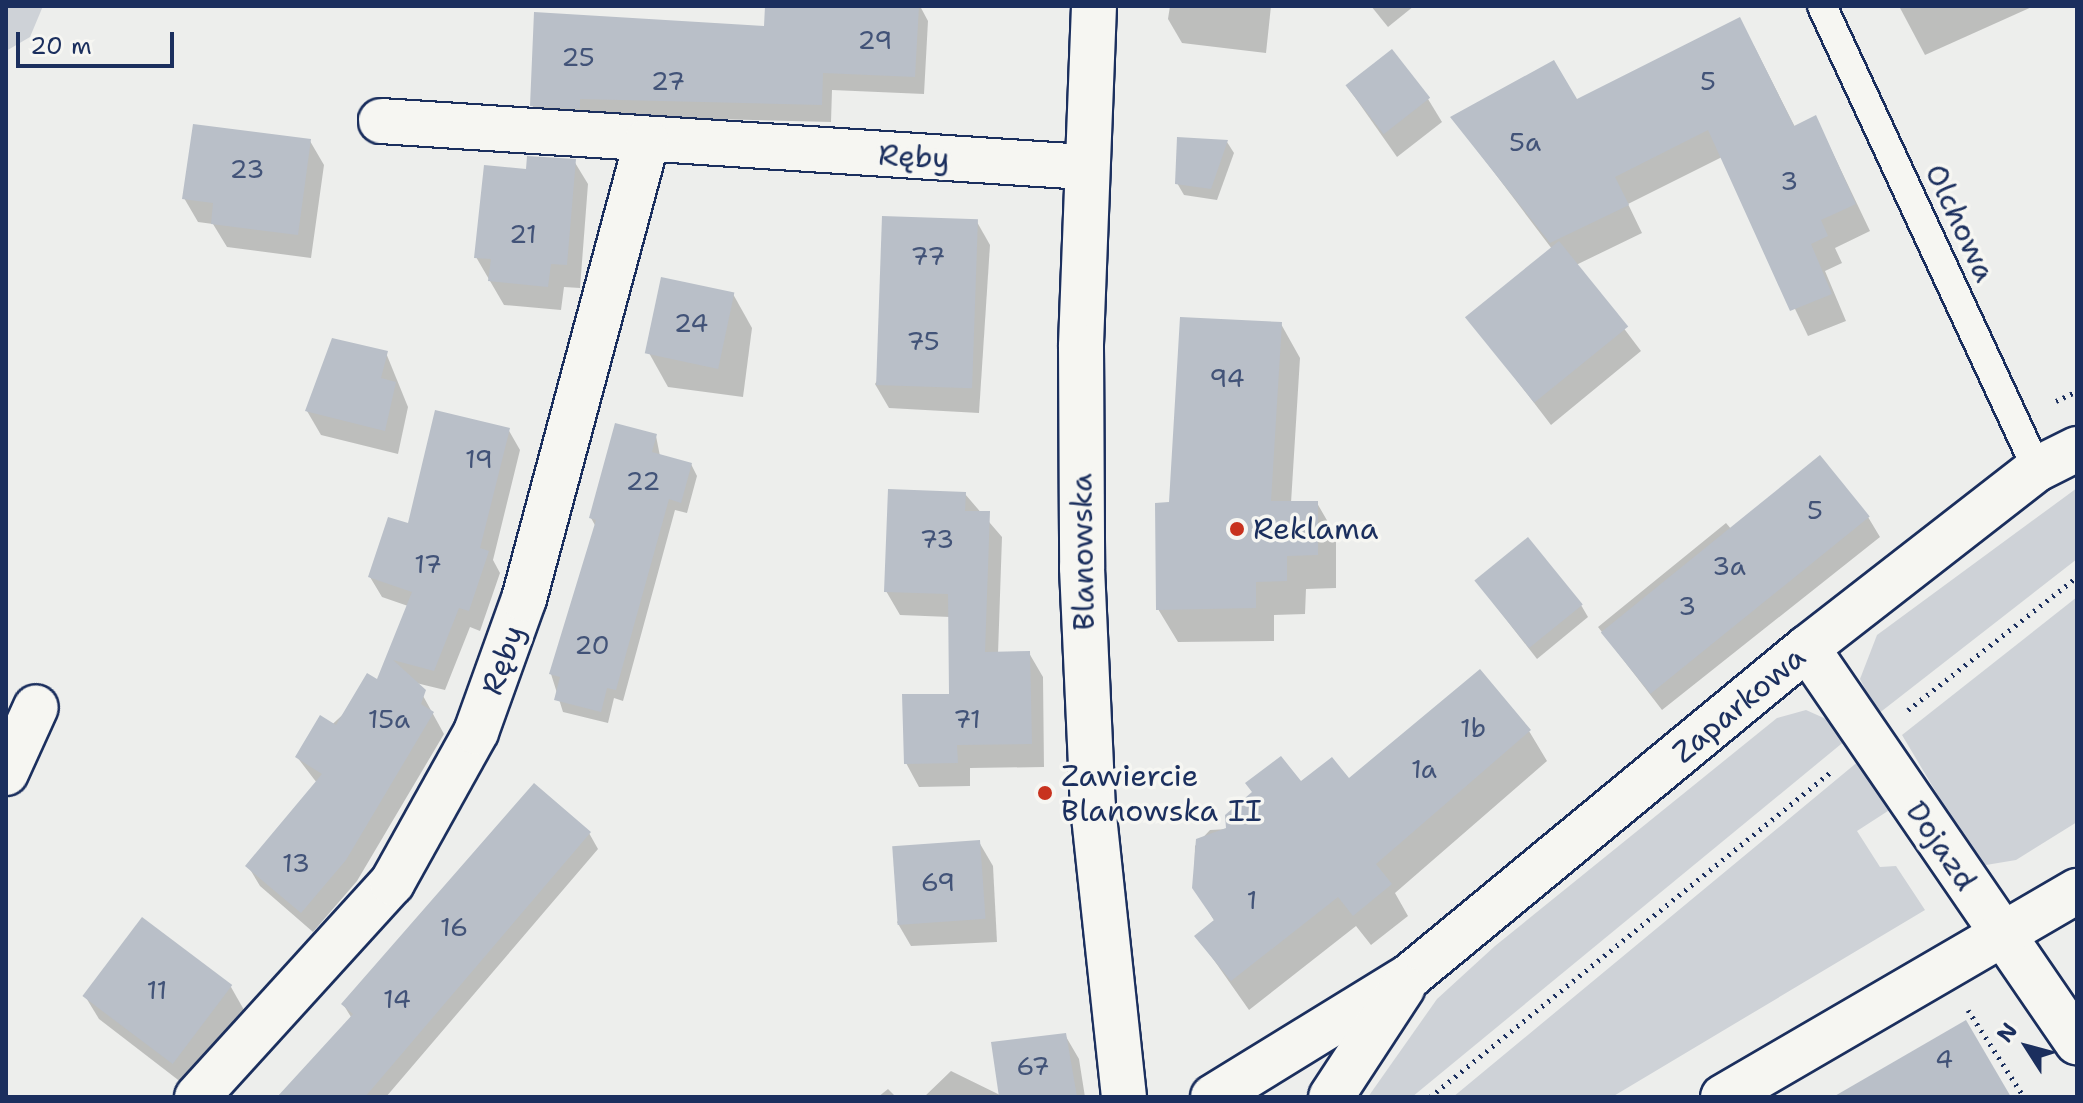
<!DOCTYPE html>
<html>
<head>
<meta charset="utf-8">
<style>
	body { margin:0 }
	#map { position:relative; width:2083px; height:1103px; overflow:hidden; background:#edeeec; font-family:"Shantell Sans",sans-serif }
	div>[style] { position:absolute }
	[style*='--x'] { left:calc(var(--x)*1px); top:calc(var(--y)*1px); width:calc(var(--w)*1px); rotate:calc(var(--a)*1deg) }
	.green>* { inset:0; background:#ced2d7 }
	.shadow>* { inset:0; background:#0003 }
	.building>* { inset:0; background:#b9bfc8; transform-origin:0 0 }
	.path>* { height:5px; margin-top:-2.5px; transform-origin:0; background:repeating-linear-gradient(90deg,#1b2f5e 0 2px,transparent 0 8px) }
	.roads { filter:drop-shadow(2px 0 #1b2f5e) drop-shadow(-2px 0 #1b2f5e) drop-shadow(0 2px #1b2f5e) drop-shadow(0 -2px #1b2f5e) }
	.service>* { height:28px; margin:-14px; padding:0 14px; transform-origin:14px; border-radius:14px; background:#f6f6f2 }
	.minor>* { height:44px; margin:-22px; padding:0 22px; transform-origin:22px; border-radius:22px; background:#f6f6f2 }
	.tertiary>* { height:44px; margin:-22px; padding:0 22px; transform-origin:22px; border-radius:22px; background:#f6f6f2 }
	.dots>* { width:22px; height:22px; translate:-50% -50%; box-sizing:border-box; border:4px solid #f6f6f2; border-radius:50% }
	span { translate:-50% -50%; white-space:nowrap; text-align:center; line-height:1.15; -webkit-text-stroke:7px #f6f6f2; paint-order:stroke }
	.number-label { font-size:26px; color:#425378 }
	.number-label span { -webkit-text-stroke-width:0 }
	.street-label { font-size:30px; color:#1b2f5e }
	.poi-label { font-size:30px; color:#1b2f5e }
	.left { translate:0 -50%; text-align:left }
	.frame { position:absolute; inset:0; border:8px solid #1b2f5e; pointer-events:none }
	.north { position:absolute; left:1987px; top:1007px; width:80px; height:80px; -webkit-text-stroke:6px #f6f6f2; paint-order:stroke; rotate:306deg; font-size:22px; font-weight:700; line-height:32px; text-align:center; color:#1b2f5e }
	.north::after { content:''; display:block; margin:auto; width:28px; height:36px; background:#1b2f5e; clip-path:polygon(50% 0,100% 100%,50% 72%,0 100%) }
	.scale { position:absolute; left:16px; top:32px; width:158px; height:36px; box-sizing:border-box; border:4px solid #1b2f5e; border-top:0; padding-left:10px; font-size:24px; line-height:28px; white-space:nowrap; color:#1b2f5e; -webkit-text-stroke:6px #f6f6f2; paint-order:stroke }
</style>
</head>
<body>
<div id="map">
	<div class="green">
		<div style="clip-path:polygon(6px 6px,43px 6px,30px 37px,6px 51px)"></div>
		<div style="clip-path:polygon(2077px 488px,2077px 559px,1878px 714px,1860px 679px,1877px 635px)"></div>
		<div style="clip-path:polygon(2077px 597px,2077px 822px,2016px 860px,1980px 866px,1902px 735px)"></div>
		<div style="clip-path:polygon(1806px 710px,1835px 723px,1846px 740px,1412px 1097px,1368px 1097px,1437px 999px,1495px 946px,1777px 718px)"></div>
		<div style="clip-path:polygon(1860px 760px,1891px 809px,1857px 831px,1880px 867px,1896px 866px,1925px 910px,1612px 1097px,1453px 1097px)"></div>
	</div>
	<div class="shadow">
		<div style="clip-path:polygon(767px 6px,920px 6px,928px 21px,924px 94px,832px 90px,831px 122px,590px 116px,542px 123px,532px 105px,766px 28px)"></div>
		<div style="clip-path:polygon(1170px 6px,1271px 6px,1266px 53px,1182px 43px,1168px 19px)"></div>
		<div style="clip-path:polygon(1371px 6px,1414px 6px,1388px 27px)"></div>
		<div style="clip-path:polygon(1899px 6px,2034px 6px,1925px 55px)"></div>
		<div style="clip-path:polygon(1754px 46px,1795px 127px,1816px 118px,1870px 231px,1835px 248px,1842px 263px,1825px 271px,1846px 321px,1808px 336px,1722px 157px,1628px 204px,1642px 233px,1576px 265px,1641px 351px,1551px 425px,1469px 318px,1552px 249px,1453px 118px,1576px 101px)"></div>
		<div style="clip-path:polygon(1347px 86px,1428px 99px,1442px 122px,1397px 157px)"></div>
		<div style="clip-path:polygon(310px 141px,324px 165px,311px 258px,227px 247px,213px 224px,198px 222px,184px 198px)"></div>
		<div style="clip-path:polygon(1227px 142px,1234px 153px,1217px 200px,1184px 195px,1177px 183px)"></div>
		<div style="clip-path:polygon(574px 161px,588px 184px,580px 288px,564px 287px,561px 310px,504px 305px,476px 257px,528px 171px)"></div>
		<div style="clip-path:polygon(977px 222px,990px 245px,979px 413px,889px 408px,875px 384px)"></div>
		<div style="clip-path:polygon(733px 294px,752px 328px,743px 397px,668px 387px,649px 353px)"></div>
		<div style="clip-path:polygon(1281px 324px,1300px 358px,1291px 503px,1317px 503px,1336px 536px,1336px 588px,1306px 589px,1305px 614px,1274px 615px,1274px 641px,1178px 642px,1158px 609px,1171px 504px)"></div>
		<div style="clip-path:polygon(386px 353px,408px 407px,398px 454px,321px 435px,307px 411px)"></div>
		<div style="clip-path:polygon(508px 429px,520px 450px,493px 560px,500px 573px,480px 631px,470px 627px,445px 690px,416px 683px,444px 734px,357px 881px,313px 932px,260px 886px,248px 866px,317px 783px,297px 757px,378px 682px,408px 606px,382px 597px,370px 577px,409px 526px)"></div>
		<div style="clip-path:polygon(656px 436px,660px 456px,691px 464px,697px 476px,687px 513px,675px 510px,623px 701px,614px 698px,608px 723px,563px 712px,551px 674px,596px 527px,591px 518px)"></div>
		<div style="clip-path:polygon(965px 494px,1002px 537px,998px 654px,1029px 653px,1043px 677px,1044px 767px,970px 768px,970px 786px,919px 787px,906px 763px,951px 696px,950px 617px,900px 615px,886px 591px)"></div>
		<div style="clip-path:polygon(1868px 517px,1880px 537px,1662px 710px,1598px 627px,1726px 523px,1732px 530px)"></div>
		<div style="clip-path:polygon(1477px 582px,1581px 605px,1588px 617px,1537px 659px)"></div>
		<div style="clip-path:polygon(1529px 731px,1547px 761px,1395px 893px,1408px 916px,1371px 945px,1356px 926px,1249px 1010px,1197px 936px,1215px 922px,1194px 887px,1195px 846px,1210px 830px,1228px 829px,1301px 784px,1348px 781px)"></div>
		<div style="clip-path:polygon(589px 833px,598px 849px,386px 1097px,293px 1097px,351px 1017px,343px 1004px)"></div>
		<div style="clip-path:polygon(979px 842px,993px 866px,997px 942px,911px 946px,897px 922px)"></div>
		<div style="clip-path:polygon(231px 987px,244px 1010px,186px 1086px,99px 1019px,85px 996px)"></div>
		<div style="clip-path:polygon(1065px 1035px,1079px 1059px,1085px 1097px,924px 1097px,951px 1071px,1000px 1095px)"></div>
		<div style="clip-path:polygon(888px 1089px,896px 1097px,878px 1097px)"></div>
	</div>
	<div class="building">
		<div style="clip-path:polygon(765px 6px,919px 6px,915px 77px,823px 73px,822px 105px,580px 99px,580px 109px,530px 106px,534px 12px,764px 26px)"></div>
		<div style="clip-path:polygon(1740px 17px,1794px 126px,1816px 115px,1856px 204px,1821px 220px,1828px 236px,1811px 244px,1832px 294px,1790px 311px,1708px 130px,1615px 177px,1629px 205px,1550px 243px,1450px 117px,1554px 60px,1577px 99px)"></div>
		<div style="left:1392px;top:49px;width:62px;height:59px;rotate:52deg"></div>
		<div style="clip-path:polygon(193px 124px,311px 139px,298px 235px,211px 224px,213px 203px,182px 199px)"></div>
		<div style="clip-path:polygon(1177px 137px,1228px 140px,1211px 189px,1175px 184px)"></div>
		<div style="clip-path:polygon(527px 156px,576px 159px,567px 265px,551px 264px,548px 287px,488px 281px,491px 259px,474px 258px,484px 165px,526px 169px)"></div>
		<div style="left:882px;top:216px;width:96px;height:169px;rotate:2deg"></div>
		<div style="left:1559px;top:241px;width:110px;height:121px;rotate:51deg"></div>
		<div style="left:661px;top:277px;width:75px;height:78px;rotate:12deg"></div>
		<div style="clip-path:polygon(1180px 317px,1282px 322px,1271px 501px,1318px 501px,1318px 555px,1287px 556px,1287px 581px,1256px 582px,1256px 608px,1156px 610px,1155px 503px,1169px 502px)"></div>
		<div style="clip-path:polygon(332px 338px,388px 351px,381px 378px,396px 382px,385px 431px,305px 411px)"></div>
		<div style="clip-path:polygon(435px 410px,510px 428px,480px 548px,489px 551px,469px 611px,459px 608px,434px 671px,393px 660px,426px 690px,421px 704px,434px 712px,346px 860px,301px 913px,245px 866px,322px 774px,295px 757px,320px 715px,336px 725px,367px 673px,377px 679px,412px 592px,368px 577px,388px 517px,408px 523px)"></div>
		<div style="clip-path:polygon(615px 423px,657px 434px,652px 452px,692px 463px,681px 503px,669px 499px,616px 690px,607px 688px,601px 712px,554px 700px,560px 677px,549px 674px,596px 520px,589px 518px)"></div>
		<div style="left:1820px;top:455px;width:79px;height:282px;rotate:51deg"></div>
		<div style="clip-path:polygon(888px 489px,966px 492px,965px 511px,990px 511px,985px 652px,1030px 651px,1032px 744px,957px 745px,958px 763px,904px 764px,902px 694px,949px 694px,948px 594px,884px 592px)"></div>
		<div style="left:1528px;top:537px;width:87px;height:69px;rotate:51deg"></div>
		<div style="clip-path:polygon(1480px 669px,1531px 730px,1376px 864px,1392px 884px,1353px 916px,1338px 897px,1231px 981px,1194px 936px,1214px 920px,1192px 888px,1196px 839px,1226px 828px,1225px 815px,1252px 792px,1245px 783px,1281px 756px,1301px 781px,1332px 757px,1349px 778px)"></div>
		<div style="clip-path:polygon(534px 783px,591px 832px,365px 1097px,277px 1097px,353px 1014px,341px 1004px)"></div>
		<div style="left:980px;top:840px;width:79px;height:88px;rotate:86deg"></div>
		<div style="left:142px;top:917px;width:113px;height:99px;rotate:37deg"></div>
		<div style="clip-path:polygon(1966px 1020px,2011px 1097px,1833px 1097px)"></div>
		<div style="clip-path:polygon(1066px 1033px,1077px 1097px,999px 1097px,991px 1042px)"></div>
	</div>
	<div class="path">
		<div style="--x:2056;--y:401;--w:23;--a:-25"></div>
		<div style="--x:1908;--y:710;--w:215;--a:-38.2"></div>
		<div style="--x:1968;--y:1010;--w:103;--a:57.2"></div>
		<div style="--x:1430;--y:1097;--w:518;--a:-39.04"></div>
	</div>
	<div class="roads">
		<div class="service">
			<div style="--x:1822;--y:6;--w:510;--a:65.09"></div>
		</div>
		<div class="minor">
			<div style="--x:381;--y:121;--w:706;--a:3.74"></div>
			<div style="--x:1807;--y:648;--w:478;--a:55.6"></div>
			<div style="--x:6;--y:773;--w:72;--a:-65.6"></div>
			<div style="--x:197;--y:1097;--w:290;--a:-47.7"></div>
			<div style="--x:392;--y:883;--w:173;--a:-60.9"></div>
			<div style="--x:476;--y:732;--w:141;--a:-70.2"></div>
			<div style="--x:524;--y:599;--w:474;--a:-75"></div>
			<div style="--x:1723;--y:1097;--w:410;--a:-30.2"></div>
		</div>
		<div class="tertiary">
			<div style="--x:1094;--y:6;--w:341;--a:92.2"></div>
			<div style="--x:1081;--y:347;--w:221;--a:89.7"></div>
			<div style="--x:1082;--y:568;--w:239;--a:87.4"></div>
			<div style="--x:1093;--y:807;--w:292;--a:83.9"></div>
			<div style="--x:1213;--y:1097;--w:233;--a:-31.6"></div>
			<div style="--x:1411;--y:975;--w:514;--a:-39.55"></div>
			<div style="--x:1807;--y:648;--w:291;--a:-37.9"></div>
			<div style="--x:2037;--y:469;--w:45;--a:-26.6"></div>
			<div style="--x:1331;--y:1097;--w:131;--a:-56.8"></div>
		</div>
	</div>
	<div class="dots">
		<div style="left:1237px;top:529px;background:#c8321e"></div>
		<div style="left:1045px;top:793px;background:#c8321e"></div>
	</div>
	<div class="number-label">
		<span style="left:875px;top:40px">29</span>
		<span style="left:578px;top:57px">25</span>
		<span style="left:668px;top:81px">27</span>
		<span style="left:1708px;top:81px">5</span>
		<span style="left:1525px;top:142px">5a</span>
		<span style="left:247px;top:169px">23</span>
		<span style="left:1789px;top:181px">3</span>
		<span style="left:523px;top:234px">21</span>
		<span style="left:928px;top:256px">77</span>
		<span style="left:691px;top:323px">24</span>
		<span style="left:923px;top:341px">75</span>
		<span style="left:1227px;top:378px">94</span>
		<span style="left:479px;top:459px">19</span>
		<span style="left:643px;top:481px">22</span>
		<span style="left:1815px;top:510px">5</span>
		<span style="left:937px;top:539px">73</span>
		<span style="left:428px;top:564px">17</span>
		<span style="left:1729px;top:566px">3a</span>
		<span style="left:1687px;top:606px">3</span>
		<span style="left:592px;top:645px">20</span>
		<span style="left:389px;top:719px">15a</span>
		<span style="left:967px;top:719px">71</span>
		<span style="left:1473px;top:728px">1b</span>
		<span style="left:1424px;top:769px">1a</span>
		<span style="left:296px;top:863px">13</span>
		<span style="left:938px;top:882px">69</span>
		<span style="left:1252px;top:900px">1</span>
		<span style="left:454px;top:927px">16</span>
		<span style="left:157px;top:990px">11</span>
		<span style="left:397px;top:999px">14</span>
		<span style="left:1944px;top:1059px">4</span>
		<span style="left:1033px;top:1066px">67</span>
	</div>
	<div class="street-label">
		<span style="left:914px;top:157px;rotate:3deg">Ręby</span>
		<span style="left:1960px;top:223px;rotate:65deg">Olchowa</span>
		<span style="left:1083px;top:552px;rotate:-91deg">Blanowska</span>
		<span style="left:503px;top:660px;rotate:-70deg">Ręby</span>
		<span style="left:1739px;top:705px;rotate:-40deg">Zaparkowa</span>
		<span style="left:1941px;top:846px;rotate:56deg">Dojazd</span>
	</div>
	<div class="poi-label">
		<span class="left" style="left:1253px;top:529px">Reklama</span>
		<span class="left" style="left:1061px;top:793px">Zawiercie<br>Blanowska II</span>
	</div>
	<div class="frame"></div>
	<div class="north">N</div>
	<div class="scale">20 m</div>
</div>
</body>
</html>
